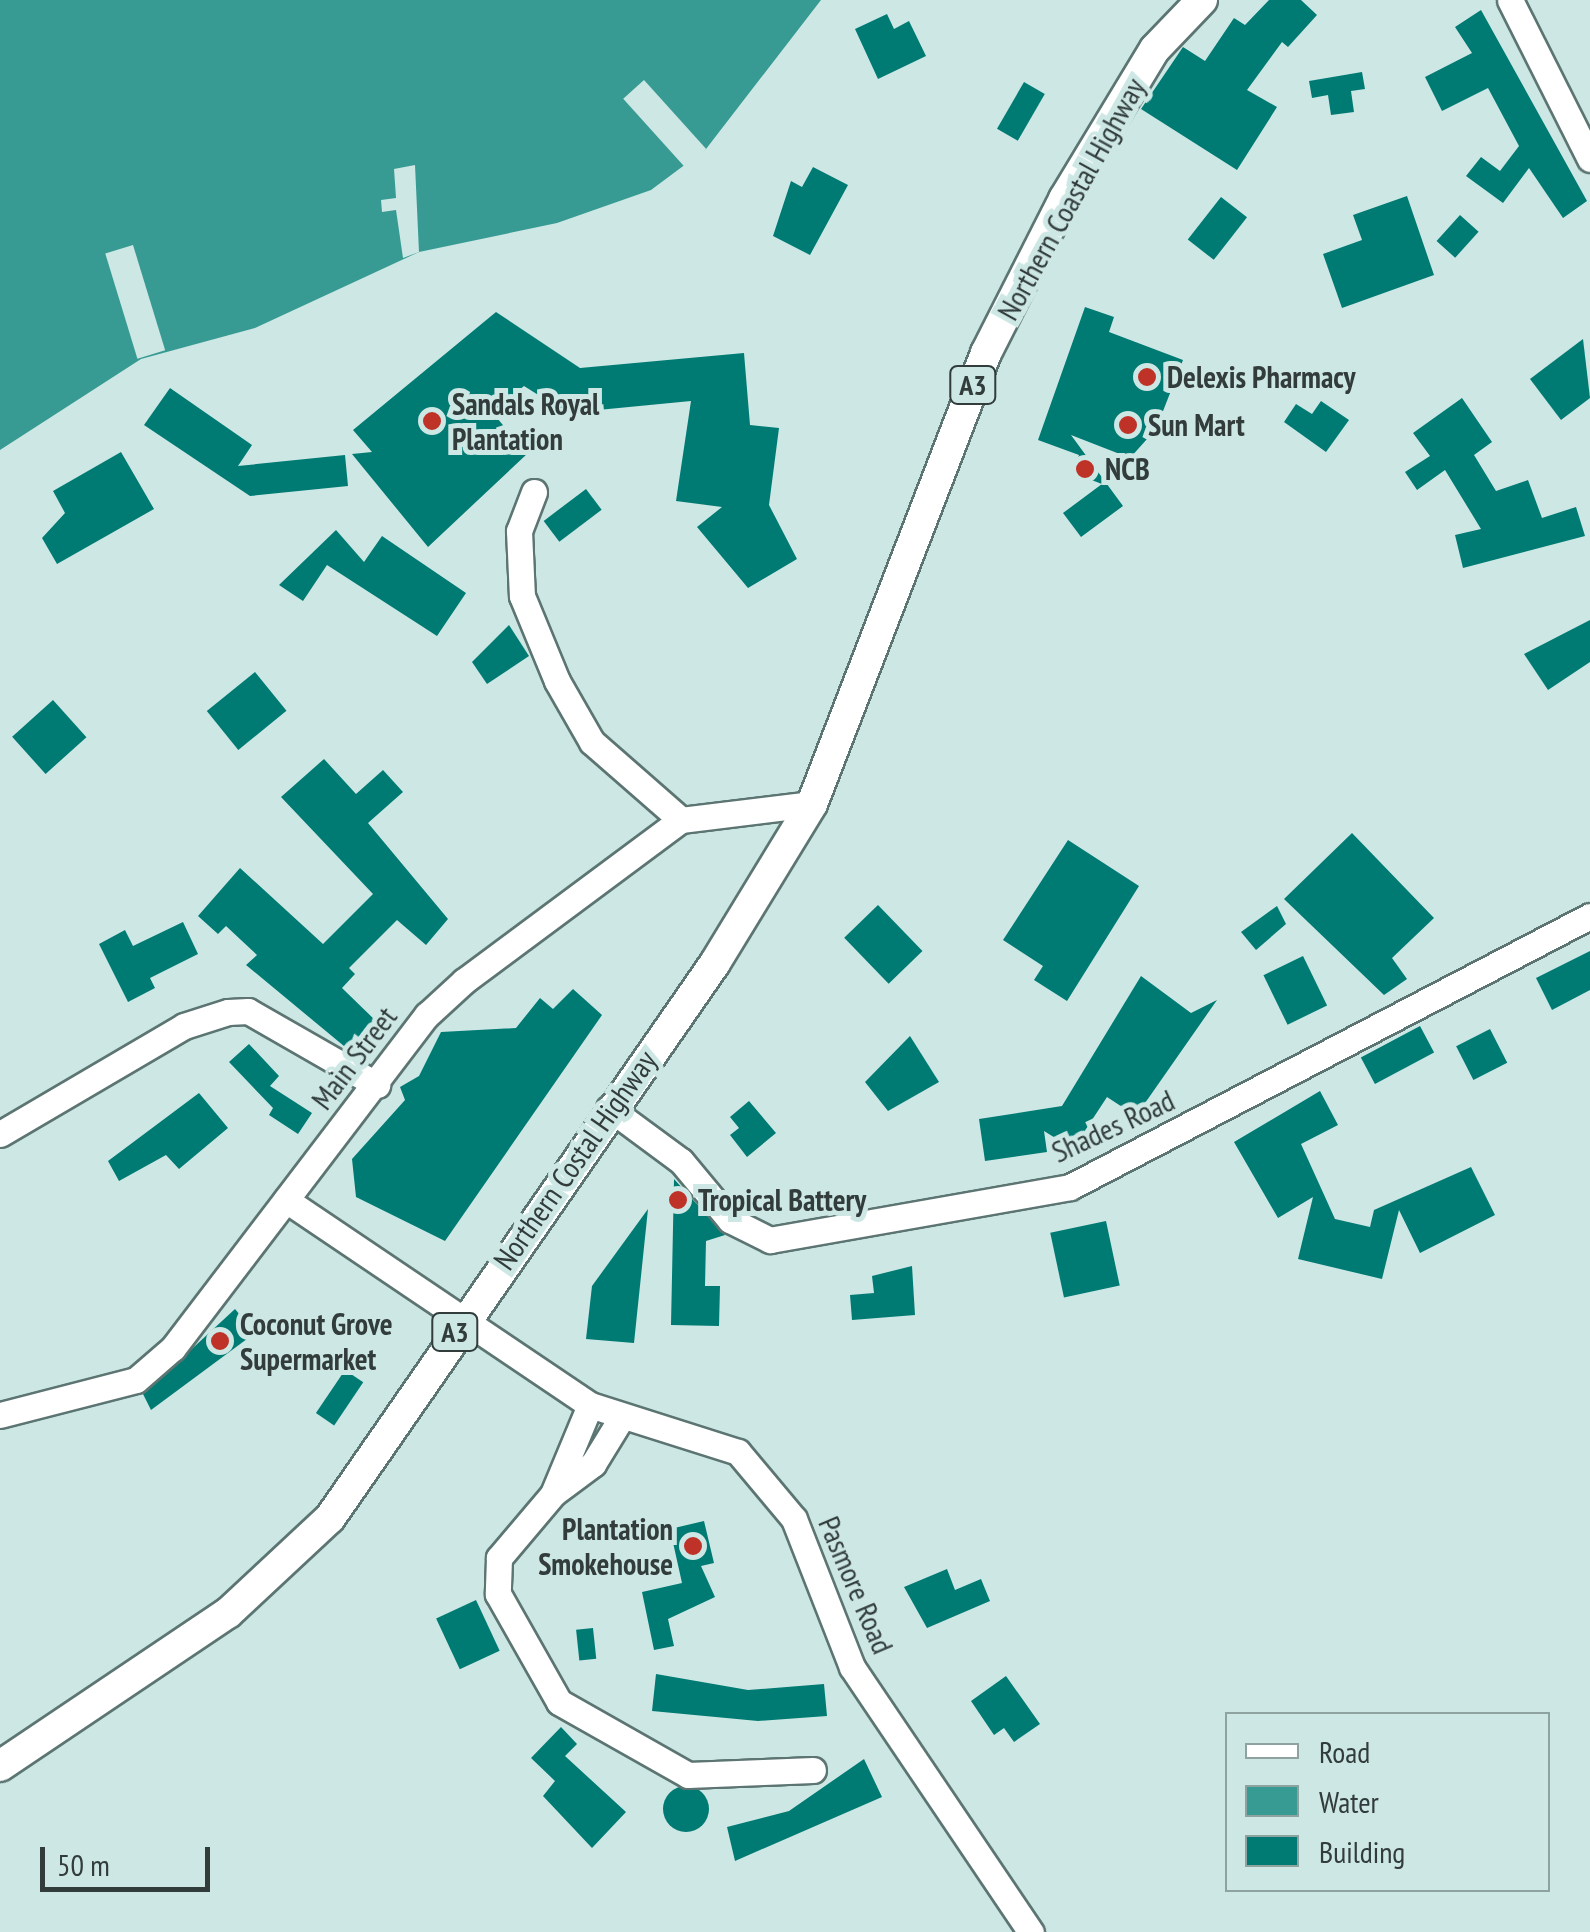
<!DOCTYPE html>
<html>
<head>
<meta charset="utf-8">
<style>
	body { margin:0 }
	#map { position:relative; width:1590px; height:1932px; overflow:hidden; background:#cce7e4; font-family:"PT Sans Narrow",sans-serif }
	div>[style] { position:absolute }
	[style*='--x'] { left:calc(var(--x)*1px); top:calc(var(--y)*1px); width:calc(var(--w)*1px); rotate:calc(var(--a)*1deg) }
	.water>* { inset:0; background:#389b93 }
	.pier>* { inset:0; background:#cce7e4; transform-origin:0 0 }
	.building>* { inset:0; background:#007b74; transform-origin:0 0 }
	.round { border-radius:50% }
	.roads { filter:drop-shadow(2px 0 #5c7572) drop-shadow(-2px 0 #5c7572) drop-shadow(0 2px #5c7572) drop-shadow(0 -2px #5c7572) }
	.minor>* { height:25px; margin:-12.5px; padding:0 12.5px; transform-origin:12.5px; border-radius:12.5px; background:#fff }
	.major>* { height:30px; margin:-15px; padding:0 15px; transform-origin:15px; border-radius:15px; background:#fff }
	.dots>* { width:28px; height:28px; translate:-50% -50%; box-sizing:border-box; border:5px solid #cce7e4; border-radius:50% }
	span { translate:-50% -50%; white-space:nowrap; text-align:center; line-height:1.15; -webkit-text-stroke:10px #cce7e4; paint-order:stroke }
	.shield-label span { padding:2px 8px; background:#cce7e4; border:2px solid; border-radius:8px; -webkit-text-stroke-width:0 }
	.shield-label { font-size:28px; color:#313c3b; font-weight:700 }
	.street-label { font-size:30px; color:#313c3b }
	.poi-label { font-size:30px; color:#313c3b; font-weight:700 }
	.left { translate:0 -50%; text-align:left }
	.right { translate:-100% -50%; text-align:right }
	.legend { position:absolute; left:1225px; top:1712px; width:325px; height:180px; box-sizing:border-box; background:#cce7e4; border:2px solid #8ea3a0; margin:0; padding:12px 18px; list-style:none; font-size:30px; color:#313c3b }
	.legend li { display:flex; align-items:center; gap:20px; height:50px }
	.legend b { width:50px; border:2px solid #8ea3a0 }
	.scale { position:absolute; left:40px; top:1847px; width:170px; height:45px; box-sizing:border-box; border:5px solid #313c3b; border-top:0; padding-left:12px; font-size:30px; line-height:35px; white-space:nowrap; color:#313c3b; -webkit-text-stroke:8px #cce7e4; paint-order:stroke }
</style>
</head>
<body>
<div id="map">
	<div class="water">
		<div style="clip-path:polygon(0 0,821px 0,706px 149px,651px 190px,557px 223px,419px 252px,255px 328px,141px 359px,0 450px)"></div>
	</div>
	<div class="pier">
		<div style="left:644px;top:80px;width:93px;height:28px;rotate:48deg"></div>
		<div style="clip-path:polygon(415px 165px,419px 252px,403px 258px,396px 210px,382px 212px,381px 200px,396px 198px,394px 169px)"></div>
		<div style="left:133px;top:245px;width:110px;height:29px;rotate:73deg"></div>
	</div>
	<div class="building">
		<div style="clip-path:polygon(1269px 0,1301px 0,1317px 15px,1288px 47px,1282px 42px,1247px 90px,1277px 107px,1237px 170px,1141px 109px,1183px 47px,1205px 61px,1234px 18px,1245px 25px)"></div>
		<div style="clip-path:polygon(1481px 10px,1587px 201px,1563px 218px,1529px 168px,1503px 203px,1466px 176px,1481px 157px,1500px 171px,1519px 146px,1488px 88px,1442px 111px,1425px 77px,1472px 53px,1455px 27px)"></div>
		<div style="clip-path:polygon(887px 14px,894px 29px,909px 21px,926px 56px,878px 79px,855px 29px)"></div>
		<div style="clip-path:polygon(1362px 72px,1365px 89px,1351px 91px,1354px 112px,1331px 115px,1328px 95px,1312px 98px,1309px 81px)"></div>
		<div style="left:1024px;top:82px;width:24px;height:54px;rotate:30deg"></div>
		<div style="clip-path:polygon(813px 167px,848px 185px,810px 255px,773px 236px,791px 181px,802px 187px)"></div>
		<div style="clip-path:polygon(1407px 196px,1434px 275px,1342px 308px,1323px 254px,1362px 240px,1353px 215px)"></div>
		<div style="left:1221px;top:197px;width:33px;height:54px;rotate:38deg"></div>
		<div style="left:1460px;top:215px;width:25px;height:35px;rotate:42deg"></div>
		<div style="clip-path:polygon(1085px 307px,1114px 317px,1109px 332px,1183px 360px,1156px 429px,1130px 458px,1071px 435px,1123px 506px,1081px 537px,1063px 513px,1102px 484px,1073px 473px,1079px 455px,1038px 440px)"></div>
		<div style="clip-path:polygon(496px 312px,580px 368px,744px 353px,750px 425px,779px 428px,769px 505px,797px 559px,748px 588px,697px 527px,722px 507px,676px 501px,691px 401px,567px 413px,524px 386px,492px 412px,527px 454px,428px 547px,352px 454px,372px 452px,353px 430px)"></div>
		<div style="clip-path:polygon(1583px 339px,1590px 398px,1561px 420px,1530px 379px)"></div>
		<div style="clip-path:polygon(170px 388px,252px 445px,238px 466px,345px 455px,348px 486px,250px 496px,144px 425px)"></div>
		<div style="clip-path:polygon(1462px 398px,1492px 442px,1474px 455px,1496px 491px,1528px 480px,1542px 518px,1576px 507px,1585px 536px,1463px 568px,1455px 535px,1481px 529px,1445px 470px,1417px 490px,1405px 472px,1430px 456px,1413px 433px)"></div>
		<div style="clip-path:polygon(1321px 401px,1349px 420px,1326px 452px,1284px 422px,1296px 404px,1312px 414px)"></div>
		<div style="clip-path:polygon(121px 452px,154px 509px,57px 564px,42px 538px,65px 513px,53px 491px)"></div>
		<div style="left:586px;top:489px;width:26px;height:53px;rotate:53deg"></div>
		<div style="clip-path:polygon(336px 530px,364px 562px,382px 536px,466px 593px,437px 636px,327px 565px,303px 601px,279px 585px)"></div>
		<div style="clip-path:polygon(1590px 620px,1590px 662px,1548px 690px,1524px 654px)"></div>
		<div style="clip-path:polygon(509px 625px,529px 656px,487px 684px,472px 662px)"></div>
		<div style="left:255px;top:672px;width:50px;height:62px;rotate:51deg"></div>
		<div style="left:53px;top:700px;width:50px;height:55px;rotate:48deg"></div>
		<div style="clip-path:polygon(324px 759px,356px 794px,383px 770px,403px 792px,368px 823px,448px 919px,426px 945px,397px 920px,349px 968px,355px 974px,342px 988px,377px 1022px,350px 1051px,246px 965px,257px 955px,226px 926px,218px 934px,198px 916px,240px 868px,323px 944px,373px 894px,281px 797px)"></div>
		<div style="clip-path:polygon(1352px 833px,1434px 918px,1392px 958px,1407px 979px,1384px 995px,1284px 899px)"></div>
		<div style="clip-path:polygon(1068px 840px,1139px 886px,1067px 1001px,1034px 980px,1043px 966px,1003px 940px)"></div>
		<div style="left:878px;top:905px;width:64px;height:47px;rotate:46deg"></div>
		<div style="clip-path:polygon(1277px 906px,1286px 924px,1256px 950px,1241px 932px)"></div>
		<div style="clip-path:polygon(183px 922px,198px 954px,150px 978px,155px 988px,128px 1002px,99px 944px,125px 930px,133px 946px)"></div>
		<div style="clip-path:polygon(1590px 951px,1590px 990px,1552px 1010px,1536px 978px)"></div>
		<div style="left:1303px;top:956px;width:55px;height:44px;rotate:64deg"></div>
		<div style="clip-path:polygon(1141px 976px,1191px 1013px,1217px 1000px,1136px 1116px,1107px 1097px,1073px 1149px,1044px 1131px,1047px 1152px,985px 1161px,979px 1119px,1062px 1106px)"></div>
		<div style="clip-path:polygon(573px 989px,602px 1015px,445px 1241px,356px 1197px,352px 1159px,405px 1100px,400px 1087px,419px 1076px,441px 1032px,516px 1028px,540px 998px,553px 1009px)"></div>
		<div style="left:1420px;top:1026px;width:30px;height:67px;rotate:62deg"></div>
		<div style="left:1490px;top:1029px;width:38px;height:38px;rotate:63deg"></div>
		<div style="clip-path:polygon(910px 1036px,939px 1082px,888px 1111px,865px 1082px)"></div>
		<div style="clip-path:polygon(249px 1044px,279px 1076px,270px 1086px,312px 1113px,298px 1134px,269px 1115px,273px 1108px,229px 1062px)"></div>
		<div style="clip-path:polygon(1320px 1091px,1338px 1125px,1301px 1144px,1335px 1219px,1370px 1227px,1374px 1210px,1471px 1167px,1495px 1215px,1420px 1253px,1399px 1210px,1382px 1279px,1298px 1259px,1313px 1197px,1278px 1218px,1234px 1142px)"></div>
		<div style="clip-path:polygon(199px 1093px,228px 1128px,179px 1169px,166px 1155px,119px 1181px,108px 1161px)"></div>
		<div style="clip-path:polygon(749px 1101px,776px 1133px,747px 1157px,730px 1135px,739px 1128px,730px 1117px)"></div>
		<div style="clip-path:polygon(674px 1179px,725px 1235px,706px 1241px,705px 1286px,720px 1286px,719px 1326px,671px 1325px)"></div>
		<div style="clip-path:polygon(648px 1209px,634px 1343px,586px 1339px,592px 1286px)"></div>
		<div style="left:1106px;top:1221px;width:66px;height:57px;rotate:78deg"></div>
		<div style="clip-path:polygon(912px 1266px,915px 1315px,852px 1320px,850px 1295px,874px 1293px,872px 1276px)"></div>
		<div style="clip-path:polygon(235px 1309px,255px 1333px,151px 1410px,143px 1394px)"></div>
		<div style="left:345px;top:1370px;width:22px;height:52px;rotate:34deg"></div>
		<div style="clip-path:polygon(704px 1521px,714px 1563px,701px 1566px,715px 1597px,668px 1619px,674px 1646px,654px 1650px,642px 1592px,682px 1583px,670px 1529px)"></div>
		<div style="clip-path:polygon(947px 1569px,955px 1590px,981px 1579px,990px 1601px,927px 1628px,904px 1587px)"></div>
		<div style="left:476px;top:1600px;width:56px;height:44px;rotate:65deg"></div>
		<div style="left:593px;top:1628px;width:31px;height:17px;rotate:84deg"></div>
		<div style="clip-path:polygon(656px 1674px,748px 1690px,824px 1684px,827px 1716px,758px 1721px,652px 1711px)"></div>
		<div style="clip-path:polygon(1006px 1676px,1040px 1724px,1014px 1742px,1004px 1728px,994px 1735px,971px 1701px)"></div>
		<div style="clip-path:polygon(561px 1727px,577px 1744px,565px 1756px,626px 1812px,592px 1848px,543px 1796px,555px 1781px,531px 1758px)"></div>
		<div style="clip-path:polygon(864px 1759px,882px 1797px,735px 1861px,727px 1827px,789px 1811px)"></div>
		<div class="round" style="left:663px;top:1786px;width:46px;height:46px"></div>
	</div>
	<div class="roads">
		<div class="minor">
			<div style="--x:1510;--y:0;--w:178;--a:63.3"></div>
			<div style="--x:534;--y:492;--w:42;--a:111"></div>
			<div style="--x:519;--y:531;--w:65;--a:87.4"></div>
			<div style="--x:522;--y:596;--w:92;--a:67.6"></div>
			<div style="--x:557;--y:681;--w:70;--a:60.2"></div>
			<div style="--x:592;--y:742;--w:118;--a:41.2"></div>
			<div style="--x:609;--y:1108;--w:89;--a:36.4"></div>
			<div style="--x:681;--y:1161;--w:77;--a:50.3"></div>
			<div style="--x:730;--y:1220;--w:45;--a:26.6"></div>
			<div style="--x:770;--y:1240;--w:305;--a:-10"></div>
			<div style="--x:1070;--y:1187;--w:586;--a:-27.53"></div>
			<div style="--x:0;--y:1134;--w:213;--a:-30.4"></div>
			<div style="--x:184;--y:1026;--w:46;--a:-17.7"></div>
			<div style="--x:228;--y:1012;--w:20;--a:-3"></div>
			<div style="--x:248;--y:1011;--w:149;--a:29.8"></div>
			<div style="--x:286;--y:1200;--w:367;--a:34"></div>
			<div style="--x:590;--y:1405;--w:155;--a:17.6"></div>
			<div style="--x:738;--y:1452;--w:87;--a:50.1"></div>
			<div style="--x:794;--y:1519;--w:159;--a:68.6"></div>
			<div style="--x:852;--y:1667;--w:320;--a:56"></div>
			<div style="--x:590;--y:1405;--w:96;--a:112.6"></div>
			<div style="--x:553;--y:1494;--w:84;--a:130.2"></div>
			<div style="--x:499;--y:1558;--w:36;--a:92"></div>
			<div style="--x:498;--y:1594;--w:124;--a:60.5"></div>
			<div style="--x:559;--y:1702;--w:148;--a:29.5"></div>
			<div style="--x:688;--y:1775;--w:125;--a:-2.3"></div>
			<div style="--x:0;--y:1415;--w:140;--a:-14.4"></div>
			<div style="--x:136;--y:1380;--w:49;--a:-40.9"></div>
			<div style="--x:173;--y:1348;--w:419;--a:-52.7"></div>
			<div style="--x:427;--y:1015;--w:50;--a:-42.6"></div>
			<div style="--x:464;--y:981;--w:270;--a:-36.6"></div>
			<div style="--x:681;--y:820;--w:132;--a:-7"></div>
			<div style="--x:554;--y:1493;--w:49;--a:-36.6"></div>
			<div style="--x:593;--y:1464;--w:52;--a:-58.5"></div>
		</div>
		<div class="major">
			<div style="--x:0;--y:1766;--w:275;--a:-33.9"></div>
			<div style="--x:228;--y:1613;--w:139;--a:-43"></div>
			<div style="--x:330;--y:1518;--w:675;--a:-55.25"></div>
			<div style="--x:715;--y:963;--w:186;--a:-58.6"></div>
			<div style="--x:812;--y:804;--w:483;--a:-68.9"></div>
			<div style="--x:986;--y:353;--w:173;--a:-63.1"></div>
			<div style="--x:1064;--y:199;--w:175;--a:-58.8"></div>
			<div style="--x:1155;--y:49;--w:68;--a:-46.2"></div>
		</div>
	</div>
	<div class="dots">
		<div style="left:1147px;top:377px;background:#bf3227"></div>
		<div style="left:432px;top:421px;background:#bf3227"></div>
		<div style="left:1128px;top:425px;background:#bf3227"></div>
		<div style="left:1085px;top:469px;background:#bf3227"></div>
		<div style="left:678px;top:1200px;background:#bf3227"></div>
		<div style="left:220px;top:1341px;background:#bf3227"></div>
		<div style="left:693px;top:1546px;background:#bf3227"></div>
	</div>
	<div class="shield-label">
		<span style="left:973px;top:385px">A3</span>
		<span style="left:455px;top:1332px">A3</span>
	</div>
	<div class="street-label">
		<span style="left:1071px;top:199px;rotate:-61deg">Northern Coastal Highway</span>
		<span style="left:354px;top:1058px;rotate:-53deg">Main Street</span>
		<span style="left:1113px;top:1126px;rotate:-25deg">Shades Road</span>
		<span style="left:575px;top:1160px;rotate:-55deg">Northern Costal Highway</span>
		<span style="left:856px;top:1585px;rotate:67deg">Pasmore Road</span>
	</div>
	<div class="poi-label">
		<span class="left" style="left:1167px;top:377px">Delexis Pharmacy</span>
		<span class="left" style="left:452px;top:421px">Sandals Royal<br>Plantation</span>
		<span class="left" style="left:1148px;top:425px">Sun Mart</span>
		<span class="left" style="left:1105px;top:469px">NCB</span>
		<span class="left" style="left:698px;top:1200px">Tropical Battery</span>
		<span class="left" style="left:240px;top:1341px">Coconut Grove<br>Supermarket</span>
		<span class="right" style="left:673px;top:1546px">Plantation<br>Smokehouse</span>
	</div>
	<ul class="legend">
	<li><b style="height:12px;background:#fff"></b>Road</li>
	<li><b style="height:28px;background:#389b93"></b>Water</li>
	<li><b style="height:28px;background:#007b74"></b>Building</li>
	</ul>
	<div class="scale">50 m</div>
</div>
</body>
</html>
